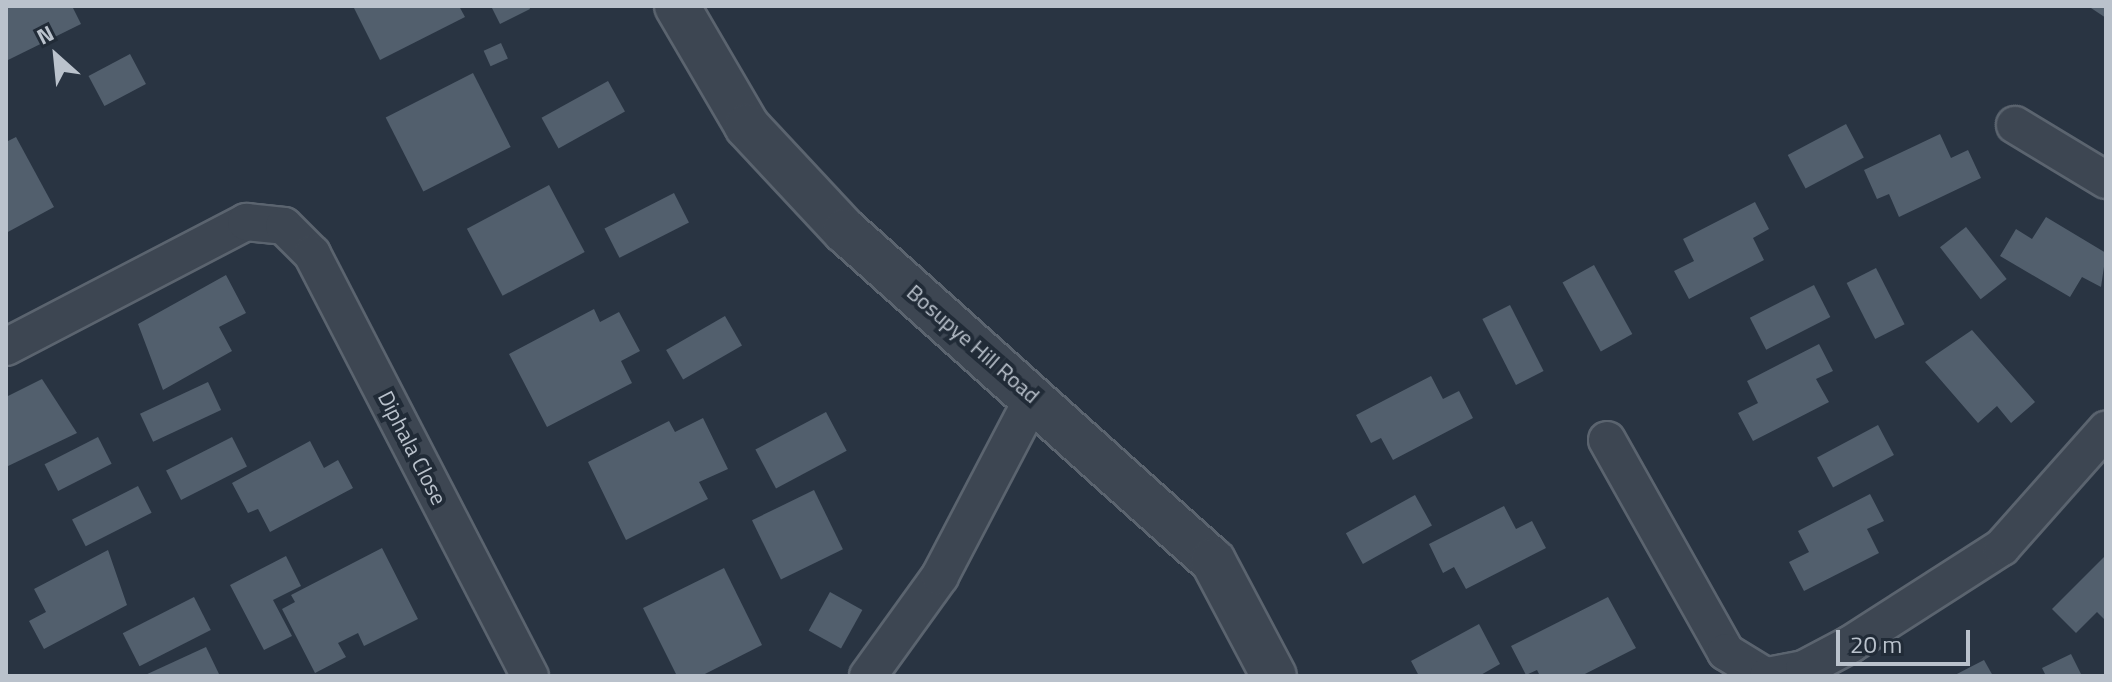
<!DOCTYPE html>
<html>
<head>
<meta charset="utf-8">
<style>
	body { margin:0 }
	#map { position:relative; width:2112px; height:682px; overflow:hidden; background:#293442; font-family:"Titillium Web",sans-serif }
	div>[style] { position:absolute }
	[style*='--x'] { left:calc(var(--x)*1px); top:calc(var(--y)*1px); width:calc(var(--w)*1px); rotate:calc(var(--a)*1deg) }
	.building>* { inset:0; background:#525f6d; transform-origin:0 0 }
	.roads { filter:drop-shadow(2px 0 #5b646f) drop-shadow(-2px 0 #5b646f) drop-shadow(0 2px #5b646f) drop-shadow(0 -2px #5b646f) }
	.minor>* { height:36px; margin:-18px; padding:0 18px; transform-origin:18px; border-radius:18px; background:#3d4652 }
	.tertiary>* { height:44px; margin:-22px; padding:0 22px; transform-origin:22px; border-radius:22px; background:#3d4652 }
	span { translate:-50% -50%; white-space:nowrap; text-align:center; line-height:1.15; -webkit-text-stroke:8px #212b37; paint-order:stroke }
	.street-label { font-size:22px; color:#bac2cc }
	.frame { position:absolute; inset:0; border:8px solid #bac2cc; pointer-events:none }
	.north { position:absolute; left:16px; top:16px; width:80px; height:80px; -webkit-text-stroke:6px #212b37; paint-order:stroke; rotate:333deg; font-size:22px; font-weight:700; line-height:32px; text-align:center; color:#bac2cc }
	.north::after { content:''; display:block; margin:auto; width:28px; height:36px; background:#bac2cc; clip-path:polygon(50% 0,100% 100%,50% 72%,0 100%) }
	.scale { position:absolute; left:1836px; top:630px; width:134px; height:36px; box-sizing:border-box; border:4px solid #bac2cc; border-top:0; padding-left:10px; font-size:24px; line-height:28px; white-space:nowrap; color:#bac2cc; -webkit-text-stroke:6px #212b37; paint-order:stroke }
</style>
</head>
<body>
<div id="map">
	<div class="building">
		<div style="clip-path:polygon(6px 6px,72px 6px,81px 24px,6px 61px)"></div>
		<div style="clip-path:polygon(353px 6px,459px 6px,465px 17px,380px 60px)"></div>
		<div style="clip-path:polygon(491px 6px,529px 6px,530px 9px,500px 24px)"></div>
		<div style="clip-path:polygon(2088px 6px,2106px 6px,2106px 18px)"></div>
		<div style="left:501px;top:43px;width:17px;height:19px;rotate:66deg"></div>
		<div style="left:130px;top:54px;width:34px;height:47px;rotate:62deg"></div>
		<div style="left:473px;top:73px;width:83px;height:98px;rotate:63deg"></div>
		<div style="left:608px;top:81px;width:35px;height:76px;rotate:61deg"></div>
		<div style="left:1846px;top:124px;width:38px;height:66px;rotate:62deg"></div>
		<div style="clip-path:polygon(1940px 134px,1951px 158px,1968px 150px,1981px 178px,1899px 217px,1889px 194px,1877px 199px,1864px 170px)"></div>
		<div style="clip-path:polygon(16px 137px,54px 207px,6px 233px,6px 142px)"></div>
		<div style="left:549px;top:185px;width:76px;height:93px;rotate:62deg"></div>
		<div style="left:674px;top:193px;width:33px;height:78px;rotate:63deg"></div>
		<div style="clip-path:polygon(1755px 202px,1769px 229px,1753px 238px,1764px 260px,1689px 299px,1674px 271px,1694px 261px,1683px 239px)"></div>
		<div style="clip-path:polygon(2046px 217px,2106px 253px,2101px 287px,2082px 277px,2070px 297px,2000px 256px,2016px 229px,2032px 239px)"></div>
		<div style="left:1966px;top:227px;width:66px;height:33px;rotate:52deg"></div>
		<div style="left:1594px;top:265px;width:79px;height:36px;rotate:61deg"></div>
		<div style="left:1876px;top:268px;width:63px;height:33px;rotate:63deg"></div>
		<div style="clip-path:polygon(226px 275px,246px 313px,219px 327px,232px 351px,163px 390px,138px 324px)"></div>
		<div style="left:1814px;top:285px;width:36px;height:72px;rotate:63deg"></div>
		<div style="left:1510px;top:305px;width:74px;height:31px;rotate:63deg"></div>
		<div style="clip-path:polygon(594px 309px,600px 322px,619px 312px,640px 351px,621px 361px,632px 383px,547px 427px,509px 354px)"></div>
		<div style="left:725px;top:316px;width:34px;height:68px;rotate:60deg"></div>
		<div style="clip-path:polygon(1972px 330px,2035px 402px,2011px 423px,1997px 406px,1978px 423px,1925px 362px)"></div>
		<div style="clip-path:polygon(1819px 344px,1833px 371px,1816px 379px,1829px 402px,1753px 441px,1738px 413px,1758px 403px,1747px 381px)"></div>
		<div style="clip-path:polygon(1431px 376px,1443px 399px,1459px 391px,1473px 418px,1393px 460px,1381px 438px,1371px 443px,1356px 415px)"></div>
		<div style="clip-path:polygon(42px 379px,77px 433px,6px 467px,6px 397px)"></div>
		<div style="left:208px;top:382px;width:31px;height:75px;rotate:65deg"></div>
		<div style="left:826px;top:412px;width:44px;height:80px;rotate:62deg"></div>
		<div style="clip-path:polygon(703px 418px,728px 469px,699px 482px,708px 499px,626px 540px,588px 462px,669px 421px,675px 432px)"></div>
		<div style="left:1878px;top:425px;width:34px;height:69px;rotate:62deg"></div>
		<div style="left:98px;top:437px;width:30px;height:60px;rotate:63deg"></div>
		<div style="left:232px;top:437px;width:33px;height:74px;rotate:63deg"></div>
		<div style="clip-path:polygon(310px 441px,324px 468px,338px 460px,353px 488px,270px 532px,258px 509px,248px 513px,232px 483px)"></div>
		<div style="left:138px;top:486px;width:30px;height:74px;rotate:63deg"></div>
		<div style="left:814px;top:490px;width:66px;height:69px;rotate:64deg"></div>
		<div style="clip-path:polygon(1870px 494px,1884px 521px,1867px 529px,1879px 553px,1804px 591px,1789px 562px,1809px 552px,1798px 531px)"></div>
		<div style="left:1415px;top:495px;width:35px;height:79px;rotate:61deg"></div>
		<div style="clip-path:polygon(1504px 506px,1516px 529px,1532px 521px,1546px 548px,1466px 589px,1454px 567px,1443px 573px,1429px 544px)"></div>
		<div style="clip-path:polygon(382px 548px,418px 619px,364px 646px,358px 633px,338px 643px,346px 657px,315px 673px,282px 609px,295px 602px,291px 595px)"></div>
		<div style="clip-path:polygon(108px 550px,127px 605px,44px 649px,29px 621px,46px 612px,34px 589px)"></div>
		<div style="clip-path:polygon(2106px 555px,2106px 621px,2097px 612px,2076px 633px,2052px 609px)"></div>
		<div style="clip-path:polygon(286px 556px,301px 586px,273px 600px,292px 636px,264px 650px,230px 585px)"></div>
		<div style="clip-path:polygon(724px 568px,762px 645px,701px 676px,677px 676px,643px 608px)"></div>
		<div style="left:830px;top:592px;width:37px;height:44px;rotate:29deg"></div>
		<div style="left:194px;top:597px;width:37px;height:80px;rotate:63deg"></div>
		<div style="clip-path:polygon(1608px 597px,1636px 648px,1581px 676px,1540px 676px,1537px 670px,1526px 675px,1511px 646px)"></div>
		<div style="clip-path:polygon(1479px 624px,1500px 664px,1479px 676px,1419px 676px,1411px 661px)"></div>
		<div style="clip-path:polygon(206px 647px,219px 674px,143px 676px)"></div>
		<div style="clip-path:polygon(2071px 654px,2082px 676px,2046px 676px,2042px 668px)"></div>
		<div style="clip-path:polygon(1984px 660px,1993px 676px,1953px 676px)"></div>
	</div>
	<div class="roads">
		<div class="minor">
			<div style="--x:2015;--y:125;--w:106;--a:31.1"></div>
			<div style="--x:6;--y:347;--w:271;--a:-27.5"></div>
			<div style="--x:246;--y:222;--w:38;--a:6"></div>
			<div style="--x:284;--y:226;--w:40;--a:45"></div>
			<div style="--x:312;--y:254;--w:475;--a:62.7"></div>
			<div style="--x:1607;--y:440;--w:243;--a:60.7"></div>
			<div style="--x:1726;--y:652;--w:46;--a:31.6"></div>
			<div style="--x:868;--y:676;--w:123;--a:-54.2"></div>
			<div style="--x:940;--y:576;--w:203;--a:-62.4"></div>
			<div style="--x:1768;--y:676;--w:37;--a:-11"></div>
			<div style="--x:1804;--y:669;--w:53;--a:-28"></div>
			<div style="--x:1851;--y:644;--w:179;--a:-32.7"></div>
			<div style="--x:2002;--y:547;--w:157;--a:-48.4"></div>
		</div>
		<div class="tertiary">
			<div style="--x:677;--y:6;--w:139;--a:59.7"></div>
			<div style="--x:747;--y:126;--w:144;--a:47"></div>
			<div style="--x:845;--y:231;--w:494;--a:41.9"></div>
			<div style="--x:1213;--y:561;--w:130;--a:62.1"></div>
		</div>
	</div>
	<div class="street-label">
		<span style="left:973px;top:344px;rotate:41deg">Bosupye Hill Road</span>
		<span style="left:412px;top:448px;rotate:63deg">Diphala Close</span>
	</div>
	<div class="frame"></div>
	<div class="north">N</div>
	<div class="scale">20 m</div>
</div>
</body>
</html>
